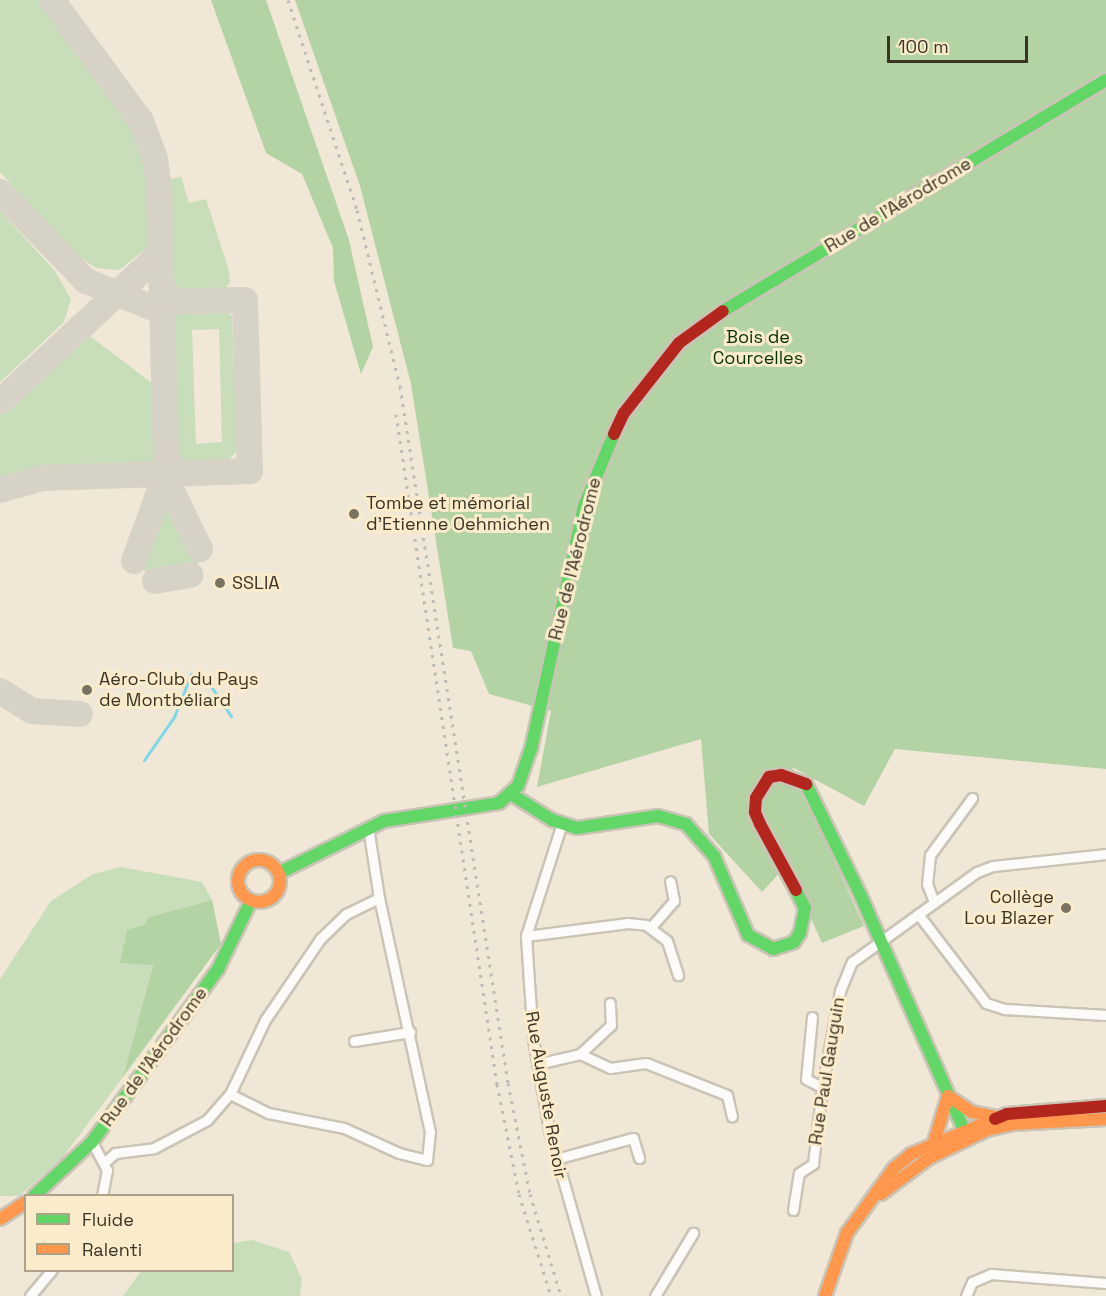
<!DOCTYPE html>
<html>
<head>
<meta charset="utf-8">
<style>
	body { margin:0 }
	#map { position:relative; width:1106px; height:1296px; overflow:hidden; background:#f0e7d6; font-family:"Space Grotesk",sans-serif }
	div>[style] { position:absolute }
	[style*='--x'] { left:calc(var(--x)*1px); top:calc(var(--y)*1px); width:calc(var(--w)*1px); rotate:calc(var(--a)*1deg) }
	.green>* { inset:0; background:#c8ddba }
	.forest>* { inset:0; background:#b4d3a4 }
	.stream>* { height:3px; margin:-1.5px; padding:0 1.5px; transform-origin:1.5px; border-radius:1.5px; background:#7ed8e5 }
	.taxiway>* { height:26px; margin:-13px; padding:0 13px; transform-origin:13px; border-radius:13px; background:#d7d2c6 }
	.roads { filter:drop-shadow(2px 0 #cac4b6) drop-shadow(-2px 0 #cac4b6) drop-shadow(0 2px #cac4b6) drop-shadow(0 -2px #cac4b6) }
	.street>* { height:9px; margin:-4.5px; padding:0 4.5px; transform-origin:4.5px; border-radius:4.5px; background:#fdfbf9 }
	.fast>* { height:12px; margin:-6px; padding:0 6px; transform-origin:6px; border-radius:6px; background:#63d668 }
	.slow>* { height:12px; margin:-6px; padding:0 6px; transform-origin:6px; border-radius:6px; background:#ff974d }
	.slow>.ring { margin:-6px; padding:0; box-sizing:content-box; background:none; border:12px solid #ff974d; border-radius:50% }
	.jam>* { height:12px; margin:-6px; padding:0 6px; transform-origin:6px; border-radius:6px; background:#b3261e }
	.rail>* { height:3px; margin-top:-1.5px; transform-origin:0; background:repeating-linear-gradient(90deg,#bebcb7 0 3px,transparent 0 9px) }
	.dots>* { width:16px; height:16px; translate:-50% -50%; box-sizing:border-box; border:3px solid #faebcb; border-radius:50% }
	span { translate:-50% -50%; white-space:nowrap; text-align:center; line-height:1.15; -webkit-text-stroke:6px #faebcb; paint-order:stroke }
	.street-label { font-size:18px; color:#3a3427 }
	.park-label { font-size:18px; color:#043304 }
	.poi-label { font-size:18px; color:#3a3427 }
	.left { translate:0 -50%; text-align:left }
	.right { translate:-100% -50%; text-align:right }
	.legend { position:absolute; left:24px; top:1194px; width:210px; height:78px; box-sizing:border-box; background:#faebcb; border:2px solid #ada289; margin:0; padding:8px 10px; list-style:none; font-size:18px; color:#3a3427 }
	.legend li { display:flex; align-items:center; gap:12px; height:30px }
	.legend b { width:30px; border:2px solid #ada289 }
	.scale { position:absolute; left:887px; top:36px; width:141px; height:27px; box-sizing:border-box; border:3px solid #3a3427; border-top:0; padding-left:8px; font-size:18px; line-height:21px; white-space:nowrap; color:#3a3427; -webkit-text-stroke:4px #faebcb; paint-order:stroke }
</style>
</head>
<body>
<div id="map">
	<div class="green">
		<div style="clip-path:polygon(0 0,41px 0,135px 129px,151px 182px,152px 244px,119px 270px,96px 268px,74px 253px,0 172px)"></div>
		<div style="clip-path:polygon(181px 177px,189px 203px,206px 199px,229px 271px,230px 282px,224px 290px,179px 293px,169px 287px,165px 189px,171px 179px)"></div>
		<div style="clip-path:polygon(0 211px,55px 271px,71px 299px,64px 322px,0 382px)"></div>
		<div style="clip-path:polygon(evenodd,220px 306px,232px 316px,237px 451px,224px 465px,183px 466px,173px 456px,169px 318px,178px 307px,220px 306px,219px 329px,222px 442px,196px 444px,192px 330px,219px 329px)"></div>
		<div style="clip-path:polygon(90px 336px,157px 387px,159px 448px,155px 462px,146px 467px,36px 471px,0 481px,0 414px,46px 370px)"></div>
		<div style="clip-path:polygon(169px 495px,196px 549px,198px 564px,194px 571px,155px 578px,146px 574px,141px 563px)"></div>
		<div style="clip-path:polygon(121px 867px,202px 882px,212px 900px,149px 917px,153px 964px,123px 1077px,62px 1158px,19px 1196px,0 1196px,0 979px,51px 901px,93px 874px)"></div>
		<div style="clip-path:polygon(252px 1240px,289px 1252px,302px 1279px,300px 1296px,123px 1296px,141px 1271px,232px 1270px,233px 1243px)"></div>
	</div>
	<div class="forest">
		<div style="clip-path:polygon(211px 0,266px 0,349px 240px,373px 347px,361px 374px,334px 281px,333px 248px,302px 174px,266px 153px)"></div>
		<div style="clip-path:polygon(295px 0,1106px 0,1106px 769px,895px 749px,864px 806px,792px 767px,864px 926px,822px 943px,787px 865px,762px 892px,709px 834px,701px 739px,537px 787px,551px 711px,489px 694px,471px 651px,453px 648px,411px 384px,360px 186px)"></div>
		<div style="clip-path:polygon(212px 900px,221px 944px,123px 1077px,153px 965px,120px 963px,127px 930px,144px 925px,149px 917px)"></div>
	</div>
	<div class="stream">
		<div style="--x:144;--y:760;--w:52;--a:-55.1"></div>
		<div style="--x:174;--y:717;--w:46;--a:-68.4"></div>
		<div style="--x:191;--y:674;--w:16;--a:18"></div>
		<div style="--x:206;--y:679;--w:45;--a:56"></div>
	</div>
	<div class="taxiway">
		<div style="--x:52;--y:0;--w:150;--a:53.7"></div>
		<div style="--x:141;--y:121;--w:40;--a:69.8"></div>
		<div style="--x:155;--y:159;--w:28;--a:82"></div>
		<div style="--x:159;--y:187;--w:271;--a:88.5"></div>
		<div style="--x:166;--y:458;--w:19;--a:54"></div>
		<div style="--x:0;--y:192;--w:124;--a:46"></div>
		<div style="--x:86;--y:281;--w:83;--a:21.9"></div>
		<div style="--x:163;--y:312;--w:13;--a:-48"></div>
		<div style="--x:0;--y:402;--w:219;--a:-42.8"></div>
		<div style="--x:166;--y:479;--w:78;--a:64.1"></div>
		<div style="--x:0;--y:490;--w:44;--a:-15.9"></div>
		<div style="--x:42;--y:478;--w:208;--a:-1.9"></div>
		<div style="--x:250;--y:471;--w:171;--a:-91.7"></div>
		<div style="--x:245;--y:300;--w:67;--a:179.1"></div>
		<div style="--x:178;--y:301;--w:13;--a:-157"></div>
		<div style="--x:166;--y:296;--w:7;--a:-124"></div>
		<div style="--x:134;--y:561;--w:94;--a:-70"></div>
		<div style="--x:155;--y:581;--w:36;--a:-10"></div>
		<div style="--x:0;--y:691;--w:38;--a:32"></div>
		<div style="--x:32;--y:711;--w:48;--a:3.6"></div>
	</div>
	<div class="roads">
		<div class="street">
			<div style="--x:562;--y:823;--w:119;--a:107.7"></div>
			<div style="--x:526;--y:936;--w:46;--a:86.3"></div>
			<div style="--x:529;--y:982;--w:57;--a:86"></div>
			<div style="--x:533;--y:1039;--w:92;--a:80"></div>
			<div style="--x:549;--y:1130;--w:173;--a:74.2"></div>
			<div style="--x:934;--y:902;--w:19;--a:-111"></div>
			<div style="--x:927;--y:884;--w:29;--a:-84"></div>
			<div style="--x:930;--y:855;--w:71;--a:-53.6"></div>
			<div style="--x:918;--y:914;--w:112;--a:52.6"></div>
			<div style="--x:986;--y:1003;--w:20;--a:18"></div>
			<div style="--x:1005;--y:1009;--w:101;--a:3.4"></div>
			<div style="--x:651;--y:927;--w:35;--a:-49"></div>
			<div style="--x:674;--y:901;--w:20;--a:-101"></div>
			<div style="--x:526;--y:936;--w:103;--a:-7.3"></div>
			<div style="--x:628;--y:923;--w:18;--a:6"></div>
			<div style="--x:646;--y:925;--w:26;--a:37"></div>
			<div style="--x:667;--y:941;--w:36;--a:72"></div>
			<div style="--x:812;--y:1017;--w:62;--a:95.5"></div>
			<div style="--x:806;--y:1079;--w:18;--a:27"></div>
			<div style="--x:354;--y:1041;--w:57;--a:-9.1"></div>
			<div style="--x:580;--y:1054;--w:42;--a:-43.1"></div>
			<div style="--x:611;--y:1025;--w:22;--a:-93"></div>
			<div style="--x:537;--y:1064;--w:44;--a:-13.1"></div>
			<div style="--x:580;--y:1054;--w:33;--a:25"></div>
			<div style="--x:610;--y:1068;--w:36;--a:-8"></div>
			<div style="--x:646;--y:1063;--w:87;--a:21.6"></div>
			<div style="--x:727;--y:1095;--w:22;--a:77"></div>
			<div style="--x:230;--y:1094;--w:42;--a:26.6"></div>
			<div style="--x:268;--y:1113;--w:77;--a:11.2"></div>
			<div style="--x:344;--y:1128;--w:60;--a:24.4"></div>
			<div style="--x:399;--y:1153;--w:29;--a:14"></div>
			<div style="--x:427;--y:1160;--w:28;--a:-84"></div>
			<div style="--x:430;--y:1132;--w:239;--a:-102.3"></div>
			<div style="--x:379;--y:898;--w:72;--a:-98.8"></div>
			<div style="--x:92;--y:1142;--w:32;--a:62"></div>
			<div style="--x:107;--y:1170;--w:26;--a:101"></div>
			<div style="--x:556;--y:1159;--w:80;--a:-15.3"></div>
			<div style="--x:633;--y:1138;--w:21;--a:73"></div>
			<div style="--x:105;--y:1162;--w:13;--a:-42"></div>
			<div style="--x:115;--y:1153;--w:39;--a:-7"></div>
			<div style="--x:154;--y:1148;--w:60;--a:-27.8"></div>
			<div style="--x:207;--y:1120;--w:35;--a:-49"></div>
			<div style="--x:230;--y:1094;--w:82;--a:-64.7"></div>
			<div style="--x:265;--y:1020;--w:98;--a:-55.8"></div>
			<div style="--x:320;--y:939;--w:36;--a:-44"></div>
			<div style="--x:346;--y:914;--w:37;--a:-26"></div>
			<div style="--x:793;--y:1210;--w:37;--a:-81"></div>
			<div style="--x:799;--y:1173;--w:17;--a:-33"></div>
			<div style="--x:813;--y:1164;--w:78;--a:-83.3"></div>
			<div style="--x:822;--y:1087;--w:98;--a:-79.4"></div>
			<div style="--x:840;--y:991;--w:31;--a:-68"></div>
			<div style="--x:852;--y:962;--w:154;--a:-35.8"></div>
			<div style="--x:977;--y:872;--w:17;--a:-21"></div>
			<div style="--x:993;--y:866;--w:114;--a:-6.1"></div>
			<div style="--x:30;--y:1296;--w:34;--a:-50"></div>
			<div style="--x:655;--y:1296;--w:74;--a:-58.9"></div>
			<div style="--x:966;--y:1296;--w:15;--a:-67"></div>
			<div style="--x:972;--y:1282;--w:21;--a:-23"></div>
			<div style="--x:991;--y:1274;--w:115;--a:4.5"></div>
		</div>
		<div class="fast">
			<div style="--x:723;--y:311;--w:447;--a:-31.1"></div>
			<div style="--x:806;--y:784;--w:123;--a:63.9"></div>
			<div style="--x:860;--y:894;--w:266;--a:66.2"></div>
			<div style="--x:511;--y:794;--w:49;--a:32.4"></div>
			<div style="--x:552;--y:820;--w:26;--a:18"></div>
			<div style="--x:577;--y:828;--w:82;--a:-8.4"></div>
			<div style="--x:658;--y:816;--w:29;--a:16"></div>
			<div style="--x:686;--y:824;--w:43;--a:48.8"></div>
			<div style="--x:714;--y:856;--w:86;--a:66.7"></div>
			<div style="--x:748;--y:935;--w:29;--a:29"></div>
			<div style="--x:773;--y:949;--w:22;--a:-18"></div>
			<div style="--x:794;--y:942;--w:11;--a:-56"></div>
			<div style="--x:800;--y:933;--w:25;--a:-79"></div>
			<div style="--x:805;--y:908;--w:20;--a:-117"></div>
			<div style="--x:279;--y:873;--w:117;--a:-26.3"></div>
			<div style="--x:384;--y:821;--w:116;--a:-8.9"></div>
			<div style="--x:499;--y:803;--w:25;--a:-42"></div>
			<div style="--x:518;--y:786;--w:39;--a:-71"></div>
			<div style="--x:531;--y:749;--w:249;--a:-77.7"></div>
			<div style="--x:584;--y:506;--w:78;--a:-67.4"></div>
			<div style="--x:34;--y:1196;--w:79;--a:-43"></div>
			<div style="--x:92;--y:1142;--w:214;--a:-53.9"></div>
			<div style="--x:218;--y:969;--w:76;--a:-64.1"></div>
		</div>
		<div class="slow">
			<div class="ring" style="left:238px;top:860px;width:30px;height:30px"></div>
			<div style="--x:934;--y:1142;--w:48;--a:-73.1"></div>
			<div style="--x:948;--y:1096;--w:29;--a:34"></div>
			<div style="--x:972;--y:1112;--w:25;--a:12"></div>
			<div style="--x:881;--y:1194;--w:60;--a:-36.9"></div>
			<div style="--x:929;--y:1158;--w:64;--a:-25.8"></div>
			<div style="--x:987;--y:1130;--w:26;--a:-13"></div>
			<div style="--x:1012;--y:1124;--w:94;--a:-3"></div>
			<div style="--x:0;--y:1219;--w:31;--a:-33"></div>
			<div style="--x:825;--y:1296;--w:67;--a:-70.8"></div>
			<div style="--x:847;--y:1233;--w:80;--a:-54.1"></div>
			<div style="--x:894;--y:1168;--w:22;--a:-39"></div>
			<div style="--x:911;--y:1154;--w:91;--a:-22.6"></div>
		</div>
		<div class="jam">
			<div style="--x:614;--y:434;--w:23;--a:-65"></div>
			<div style="--x:624;--y:413;--w:89;--a:-51.8"></div>
			<div style="--x:679;--y:343;--w:54;--a:-36"></div>
			<div style="--x:796;--y:890;--w:75;--a:-118.6"></div>
			<div style="--x:760;--y:824;--w:13;--a:-113"></div>
			<div style="--x:755;--y:812;--w:14;--a:-86"></div>
			<div style="--x:756;--y:798;--w:25;--a:-58"></div>
			<div style="--x:769;--y:777;--w:12;--a:-9"></div>
			<div style="--x:781;--y:775;--w:27;--a:20"></div>
			<div style="--x:995;--y:1119;--w:13;--a:-23"></div>
			<div style="--x:1007;--y:1114;--w:99;--a:-4.6"></div>
		</div>
	</div>
	<div class="rail">
		<div style="--x:288;--y:0;--w:221;--a:71.8"></div>
		<div style="--x:357;--y:210;--w:181;--a:76.3"></div>
		<div style="--x:400;--y:386;--w:705;--a:81.19"></div>
		<div style="--x:508;--y:1083;--w:113;--a:78.8"></div>
		<div style="--x:530;--y:1194;--w:107;--a:73.1"></div>
		<div style="--x:396;--y:414;--w:678;--a:81.43"></div>
		<div style="--x:497;--y:1084;--w:112;--a:78.7"></div>
		<div style="--x:519;--y:1194;--w:107;--a:72.6"></div>
	</div>
	<div class="dots">
		<div style="left:354px;top:514px;background:#7a7364"></div>
		<div style="left:220px;top:583px;background:#7a7364"></div>
		<div style="left:87px;top:690px;background:#7a7364"></div>
		<div style="left:1066px;top:908px;background:#7a7364"></div>
	</div>
	<div class="street-label">
		<span style="left:898px;top:205px;rotate:-31deg">Rue de l'Aérodrome</span>
		<span style="left:575px;top:559px;rotate:-76deg">Rue de l'Aérodrome</span>
		<span style="left:154px;top:1057px;rotate:-54deg">Rue de l'Aérodrome</span>
		<span style="left:827px;top:1071px;rotate:-81deg">Rue Paul Gauguin</span>
		<span style="left:546px;top:1095px;rotate:80deg">Rue Auguste Renoir</span>
	</div>
	<div class="park-label">
		<span style="left:758px;top:348px">Bois de<br>Courcelles</span>
	</div>
	<div class="poi-label">
		<span class="left" style="left:366px;top:514px">Tombe et mémorial<br>d'Etienne Oehmichen</span>
		<span class="left" style="left:232px;top:583px">SSLIA</span>
		<span class="left" style="left:99px;top:690px">Aéro-Club du Pays<br>de Montbéliard</span>
		<span class="right" style="left:1054px;top:908px">Collège<br>Lou Blazer</span>
	</div>
	<ul class="legend">
	<li><b style="height:8px;background:#63d668"></b>Fluide</li>
	<li><b style="height:8px;background:#ff974d"></b>Ralenti</li>
	</ul>
	<div class="scale">100 m</div>
</div>
</body>
</html>
